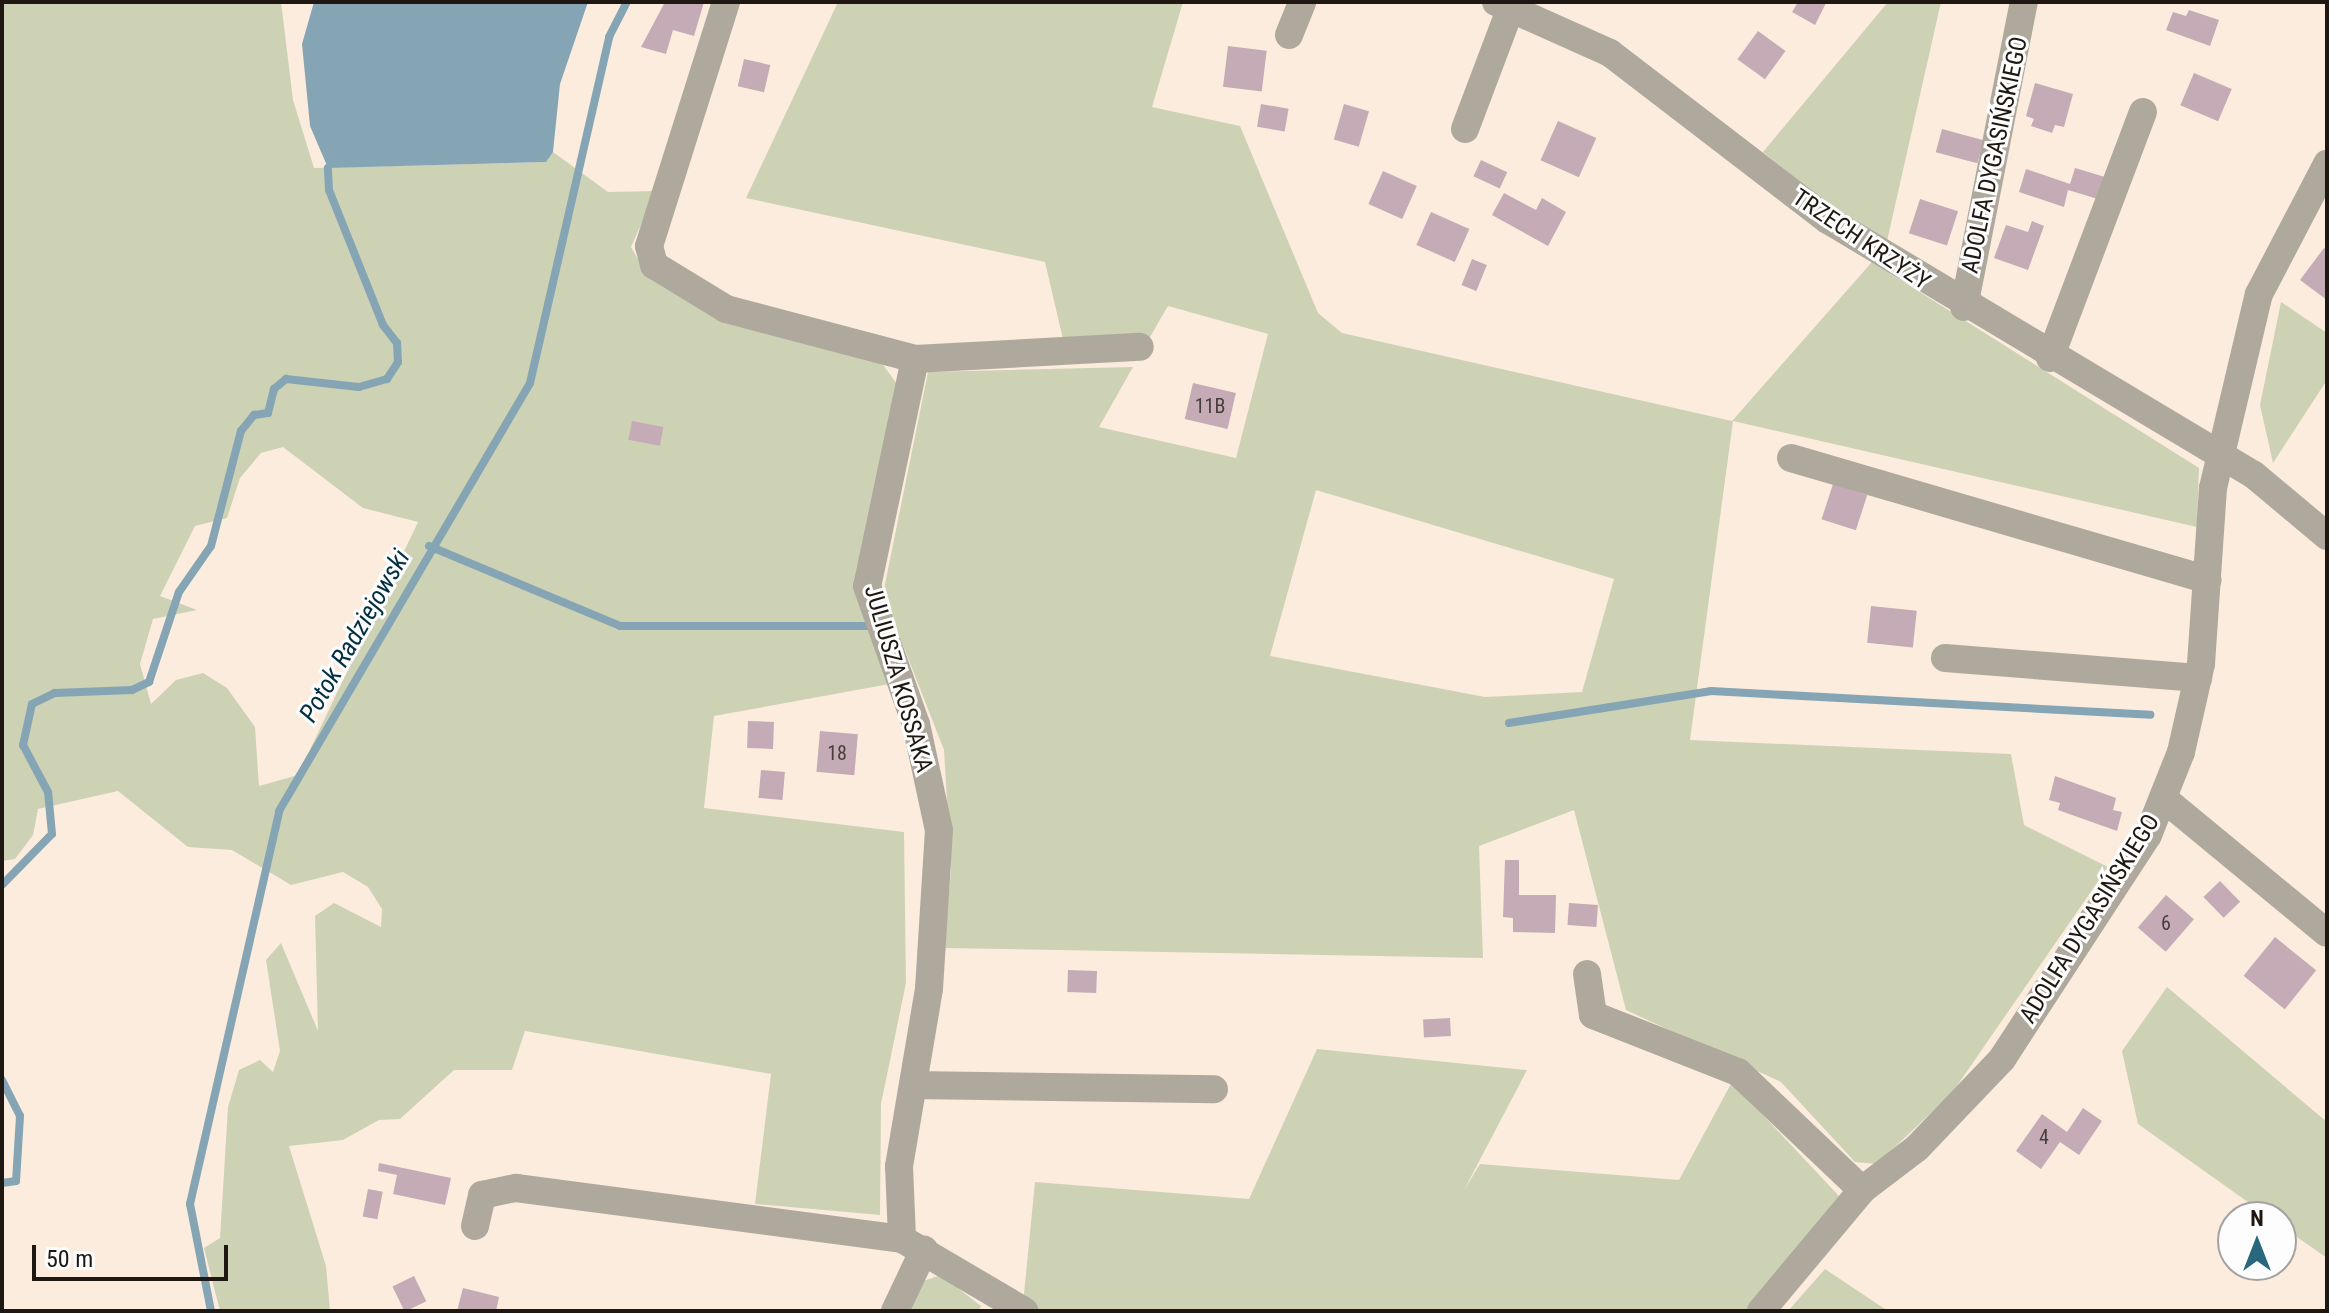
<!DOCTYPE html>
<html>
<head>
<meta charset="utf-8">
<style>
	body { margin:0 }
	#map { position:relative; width:2329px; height:1313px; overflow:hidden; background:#fcecde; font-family:"Roboto Condensed",sans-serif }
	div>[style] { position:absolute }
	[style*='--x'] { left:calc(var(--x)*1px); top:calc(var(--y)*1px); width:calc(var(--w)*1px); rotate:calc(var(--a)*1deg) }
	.green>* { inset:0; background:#cdd2b5 }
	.water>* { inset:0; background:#85a5b5 }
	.stream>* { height:8px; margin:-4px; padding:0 4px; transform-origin:4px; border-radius:4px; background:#85a5b5 }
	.building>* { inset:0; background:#c4abb6; transform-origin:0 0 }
	.minor>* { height:28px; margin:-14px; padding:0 14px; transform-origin:14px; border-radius:14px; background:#afa99d }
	span { translate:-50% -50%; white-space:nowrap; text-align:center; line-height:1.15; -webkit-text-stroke:6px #fdfdfd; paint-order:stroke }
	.number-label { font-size:20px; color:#483d3b }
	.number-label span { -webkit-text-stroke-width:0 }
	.street-label { font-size:24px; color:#1f1812 }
	.water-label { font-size:26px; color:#002f41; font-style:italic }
	.frame { position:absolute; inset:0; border:4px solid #1f1812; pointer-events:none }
	.north { position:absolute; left:2217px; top:1201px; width:80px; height:80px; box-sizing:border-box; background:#fdfdfd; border:2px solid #a4a19f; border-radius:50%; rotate:0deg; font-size:22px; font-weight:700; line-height:32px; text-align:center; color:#1f1812 }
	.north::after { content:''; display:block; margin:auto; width:28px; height:36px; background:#28677d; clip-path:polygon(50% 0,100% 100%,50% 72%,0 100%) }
	.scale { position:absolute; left:32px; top:1245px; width:196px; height:36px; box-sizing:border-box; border:4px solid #1f1812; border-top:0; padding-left:10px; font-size:24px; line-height:28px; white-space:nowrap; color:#1f1812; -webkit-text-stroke:6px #fdfdfd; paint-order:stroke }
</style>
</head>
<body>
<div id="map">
	<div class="green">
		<div style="clip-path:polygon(evenodd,2px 2px,281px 2px,293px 100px,314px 168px,545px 162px,553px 152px,608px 192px,656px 191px,631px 247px,646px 273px,881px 362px,897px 384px,856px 574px,895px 683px,714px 716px,704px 808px,904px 832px,906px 983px,881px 1104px,880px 1215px,755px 1204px,771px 1074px,525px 1031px,512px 1070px,454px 1070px,400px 1119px,379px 1120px,343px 1140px,289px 1146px,326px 1266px,330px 1311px,220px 1311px,204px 1248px,220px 1238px,228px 1107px,239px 1070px,260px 1060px,273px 1072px,280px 1051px,266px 960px,281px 943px,318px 1031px,315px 916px,334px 903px,381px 927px,382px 909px,368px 887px,343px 872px,291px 885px,232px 850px,188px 847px,118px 791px,38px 809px,33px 835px,15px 859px,2px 861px,2px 2px,283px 447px,363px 508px,418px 522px,298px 775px,259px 786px,255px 727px,227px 688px,203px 673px,176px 680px,151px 704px,140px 664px,153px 619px,197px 610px,160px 596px,195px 526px,227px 518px,240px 478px,261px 453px,283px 447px)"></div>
		<div style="clip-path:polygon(evenodd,838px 2px,1183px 2px,1152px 107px,1240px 126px,1318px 313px,1342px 333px,1732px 421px,1872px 262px,2199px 468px,2197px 527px,1733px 421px,1690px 740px,2011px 754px,2024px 825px,2108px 867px,1952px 1093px,1877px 1164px,1855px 1162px,1781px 1082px,1626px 1010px,1574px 810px,1479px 846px,1483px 958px,944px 948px,951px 870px,944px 750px,883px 594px,928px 372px,1133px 367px,1099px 427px,1236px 458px,1268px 334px,1168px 306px,1150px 337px,1065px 348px,1045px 262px,746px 198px,838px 2px,1316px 490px,1614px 579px,1582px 692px,1485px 697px,1270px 656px,1316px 490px)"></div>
		<div style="clip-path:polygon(1888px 2px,1941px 2px,1885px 250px,1763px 152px)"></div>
		<div style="clip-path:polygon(2281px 302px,2327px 333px,2327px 380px,2273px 463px,2260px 405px)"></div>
		<div style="clip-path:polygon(2167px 987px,2327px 1122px,2327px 1258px,2281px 1226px,2281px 1217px,2269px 1217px,2138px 1124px,2122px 1051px)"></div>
		<div style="clip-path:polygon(1317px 1049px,1527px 1070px,1463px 1192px,1480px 1164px,1679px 1180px,1732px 1082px,1839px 1196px,1749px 1311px,1039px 1311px,1023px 1304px,1035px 1182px,1249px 1199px)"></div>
		<div style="clip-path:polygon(1825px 1269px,1888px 1311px,1788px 1311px)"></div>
		<div style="clip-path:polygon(941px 1275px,981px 1306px,979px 1311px,909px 1311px,923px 1281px)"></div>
	</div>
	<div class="water">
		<div style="clip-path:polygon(314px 2px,588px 2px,560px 84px,553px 152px,546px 162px,328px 168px,310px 126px,302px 44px)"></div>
	</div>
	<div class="stream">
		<div style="--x:429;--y:546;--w:207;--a:22.7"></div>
		<div style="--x:620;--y:626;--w:254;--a:0"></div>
		<div style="--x:1509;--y:723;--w:205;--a:-9"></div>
		<div style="--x:1711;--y:691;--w:440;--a:3.1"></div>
		<div style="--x:2;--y:885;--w:71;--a:-45.6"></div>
		<div style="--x:52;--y:834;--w:42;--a:-95.4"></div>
		<div style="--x:48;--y:792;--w:53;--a:-118"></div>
		<div style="--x:23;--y:745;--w:42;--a:-77.6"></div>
		<div style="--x:32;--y:704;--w:25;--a:-26"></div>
		<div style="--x:55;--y:693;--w:77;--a:-2.2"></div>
		<div style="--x:132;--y:690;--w:19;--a:-25"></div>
		<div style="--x:149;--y:682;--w:95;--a:-71.6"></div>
		<div style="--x:179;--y:592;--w:56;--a:-55.2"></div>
		<div style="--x:211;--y:546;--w:119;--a:-75.4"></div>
		<div style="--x:241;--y:431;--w:21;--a:-51"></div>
		<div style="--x:254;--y:415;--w:14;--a:-8"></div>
		<div style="--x:268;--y:413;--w:25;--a:-76"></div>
		<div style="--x:274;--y:389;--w:16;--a:-40"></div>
		<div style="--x:286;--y:379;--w:73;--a:6.3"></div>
		<div style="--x:359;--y:387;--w:29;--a:-16"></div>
		<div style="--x:387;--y:379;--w:20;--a:-57"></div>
		<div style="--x:398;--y:362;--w:19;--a:-93"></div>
		<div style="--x:397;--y:343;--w:23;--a:-128"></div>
		<div style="--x:383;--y:325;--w:145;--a:-111.8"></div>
		<div style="--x:329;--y:190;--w:22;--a:-93"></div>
		<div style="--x:2;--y:1080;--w:40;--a:63.4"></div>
		<div style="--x:20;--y:1116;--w:65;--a:93.5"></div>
		<div style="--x:16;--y:1181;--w:14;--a:172"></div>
		<div style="--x:211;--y:1311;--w:109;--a:-101.1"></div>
		<div style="--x:190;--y:1204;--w:403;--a:-77.2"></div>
		<div style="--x:279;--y:811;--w:496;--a:-59.6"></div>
		<div style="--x:530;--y:383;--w:355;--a:-77.1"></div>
		<div style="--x:609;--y:37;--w:39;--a:-63"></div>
	</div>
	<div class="building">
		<div style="clip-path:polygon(665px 2px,704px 2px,694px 36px,673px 30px,666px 54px,641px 47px)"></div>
		<div style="clip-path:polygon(1798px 2px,1824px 2px,1826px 3px,1815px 25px,1792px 12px)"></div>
		<div style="clip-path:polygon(2189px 10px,2219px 20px,2210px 46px,2166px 30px,2173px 12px,2186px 16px)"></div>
		<div style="left:1758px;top:31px;width:34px;height:35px;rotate:36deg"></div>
		<div style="left:1228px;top:46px;width:39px;height:41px;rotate:7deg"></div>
		<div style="left:744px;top:59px;width:27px;height:28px;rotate:13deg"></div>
		<div style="left:2194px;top:73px;width:41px;height:35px;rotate:23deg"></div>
		<div style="clip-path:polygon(2035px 83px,2073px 94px,2064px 127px,2055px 125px,2052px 133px,2031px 126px,2034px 119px,2026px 116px)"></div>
		<div style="left:1261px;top:104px;width:28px;height:23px;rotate:10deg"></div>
		<div style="left:1344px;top:104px;width:26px;height:37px;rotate:16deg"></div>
		<div style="left:1558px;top:121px;width:42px;height:43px;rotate:24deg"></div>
		<div style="left:1942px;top:129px;width:43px;height:24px;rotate:15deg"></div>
		<div style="left:1481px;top:160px;width:29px;height:18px;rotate:25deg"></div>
		<div style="clip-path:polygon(2075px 168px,2105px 177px,2098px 199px,2068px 190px,2064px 207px,2019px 192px,2026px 169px,2070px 184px)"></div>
		<div style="left:1383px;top:171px;width:37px;height:36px;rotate:24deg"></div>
		<div style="clip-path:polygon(1504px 193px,1536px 210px,1542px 198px,1566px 212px,1548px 246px,1492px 215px)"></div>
		<div style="left:1920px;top:199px;width:40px;height:36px;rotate:18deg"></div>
		<div style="left:1431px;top:212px;width:42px;height:36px;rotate:24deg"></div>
		<div style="clip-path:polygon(2032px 221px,2044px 226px,2028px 270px,1994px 258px,2006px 225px,2028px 232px)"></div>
		<div style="clip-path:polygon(2324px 248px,2327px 251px,2327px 300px,2300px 280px)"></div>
		<div style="left:1472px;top:259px;width:16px;height:28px;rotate:22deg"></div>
		<div style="left:1193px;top:383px;width:44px;height:37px;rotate:13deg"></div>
		<div style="left:632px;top:421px;width:32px;height:19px;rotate:11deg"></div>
		<div style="left:1833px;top:484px;width:36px;height:37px;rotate:18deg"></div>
		<div style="left:1871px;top:606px;width:46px;height:37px;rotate:6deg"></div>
		<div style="left:748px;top:721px;width:26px;height:27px;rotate:2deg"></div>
		<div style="left:820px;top:731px;width:38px;height:41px;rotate:5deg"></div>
		<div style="left:761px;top:770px;width:24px;height:28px;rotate:5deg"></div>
		<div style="clip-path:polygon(2055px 776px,2116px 798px,2113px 810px,2122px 812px,2117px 831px,2058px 810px,2060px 803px,2049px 800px)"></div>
		<div style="clip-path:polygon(1505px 860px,1519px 860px,1519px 895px,1556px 895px,1555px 933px,1513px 932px,1513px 918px,1503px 917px)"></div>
		<div style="left:2220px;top:881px;width:29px;height:23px;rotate:46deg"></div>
		<div style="left:2166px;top:895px;width:37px;height:43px;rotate:41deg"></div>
		<div style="left:1569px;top:903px;width:29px;height:22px;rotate:4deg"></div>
		<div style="left:2275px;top:937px;width:53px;height:50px;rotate:39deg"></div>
		<div style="left:1068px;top:970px;width:29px;height:22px;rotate:2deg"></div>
		<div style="left:1450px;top:1018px;width:18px;height:27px;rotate:87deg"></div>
		<div style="clip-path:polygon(2083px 1108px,2102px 1121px,2079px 1155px,2060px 1142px,2041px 1169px,2016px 1151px,2042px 1114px,2067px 1132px)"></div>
		<div style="clip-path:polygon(379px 1163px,451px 1178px,445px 1205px,393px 1194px,397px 1175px,378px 1171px)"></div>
		<div style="left:368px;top:1189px;width:15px;height:28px;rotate:11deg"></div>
		<div style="left:414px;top:1276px;width:28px;height:24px;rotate:64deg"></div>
		<div style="clip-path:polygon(463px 1288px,499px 1297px,496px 1311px,457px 1311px)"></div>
	</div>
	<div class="minor">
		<div style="--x:726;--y:2;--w:256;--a:107.5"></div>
		<div style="--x:649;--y:246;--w:20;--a:75"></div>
		<div style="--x:654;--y:265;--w:84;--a:31.4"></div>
		<div style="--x:726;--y:309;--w:196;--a:14.8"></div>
		<div style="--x:915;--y:359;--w:232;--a:101.9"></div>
		<div style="--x:867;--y:586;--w:146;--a:70.5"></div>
		<div style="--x:916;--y:724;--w:108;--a:77.8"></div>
		<div style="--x:939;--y:830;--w:159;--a:93.6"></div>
		<div style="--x:929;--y:989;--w:180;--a:99.6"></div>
		<div style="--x:899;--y:1166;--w:73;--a:87.6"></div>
		<div style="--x:902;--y:1239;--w:142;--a:30.5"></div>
		<div style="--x:1496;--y:2;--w:125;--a:24.1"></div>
		<div style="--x:1610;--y:53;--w:275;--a:37.5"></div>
		<div style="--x:1828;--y:220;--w:496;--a:30.9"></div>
		<div style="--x:2254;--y:475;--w:95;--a:39.9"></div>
		<div style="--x:1289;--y:35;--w:35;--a:-68"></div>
		<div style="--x:1465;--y:129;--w:130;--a:-69.3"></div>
		<div style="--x:1964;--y:307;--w:311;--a:-78.9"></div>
		<div style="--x:2050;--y:358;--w:263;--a:-69.3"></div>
		<div style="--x:915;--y:359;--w:225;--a:-3.1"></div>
		<div style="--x:1791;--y:458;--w:434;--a:16.3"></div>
		<div style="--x:1945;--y:658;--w:254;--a:4.5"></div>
		<div style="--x:2163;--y:798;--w:212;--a:39.5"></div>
		<div style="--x:1587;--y:974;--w:41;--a:81.7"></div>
		<div style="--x:1593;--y:1015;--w:156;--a:21.5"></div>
		<div style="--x:1738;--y:1072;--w:171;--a:43.6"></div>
		<div style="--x:913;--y:1085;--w:301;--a:0.8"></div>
		<div style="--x:475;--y:1226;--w:32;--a:-77"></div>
		<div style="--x:482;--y:1195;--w:35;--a:-12"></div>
		<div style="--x:516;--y:1188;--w:389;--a:7.5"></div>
		<div style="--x:895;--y:1311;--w:68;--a:-64.6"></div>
		<div style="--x:1761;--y:1311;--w:158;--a:-50.1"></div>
		<div style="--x:1862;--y:1190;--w:69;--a:-37.4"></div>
		<div style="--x:1917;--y:1148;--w:123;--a:-46.3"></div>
		<div style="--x:2002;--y:1059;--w:267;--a:-56.9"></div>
		<div style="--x:2148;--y:835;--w:89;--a:-68.3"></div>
		<div style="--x:2181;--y:752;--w:90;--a:-77.2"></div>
		<div style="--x:2201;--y:664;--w:176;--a:-86.1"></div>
		<div style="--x:2213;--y:488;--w:199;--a:-76.7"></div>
		<div style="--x:2259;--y:294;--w:147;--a:-62.4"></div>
	</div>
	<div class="number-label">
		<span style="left:1210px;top:406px">11B</span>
		<span style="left:837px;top:753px">18</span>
		<span style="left:2166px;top:923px">6</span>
		<span style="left:2044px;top:1137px">4</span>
	</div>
	<div class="street-label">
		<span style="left:1995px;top:155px;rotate:-78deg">ADOLFA DYGASIŃSKIEGO</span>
		<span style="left:1861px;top:240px;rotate:34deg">TRZECH KRZYŻY</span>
		<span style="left:898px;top:679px;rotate:74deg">JULIUSZA KOSSAKA</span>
		<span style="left:2090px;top:919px;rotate:-58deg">ADOLFA DYGASIŃSKIEGO</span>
	</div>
	<div class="water-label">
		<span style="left:355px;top:636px;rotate:-60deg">Potok Radziejowski</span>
	</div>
	<div class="frame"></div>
	<div class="north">N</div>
	<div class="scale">50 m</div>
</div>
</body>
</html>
